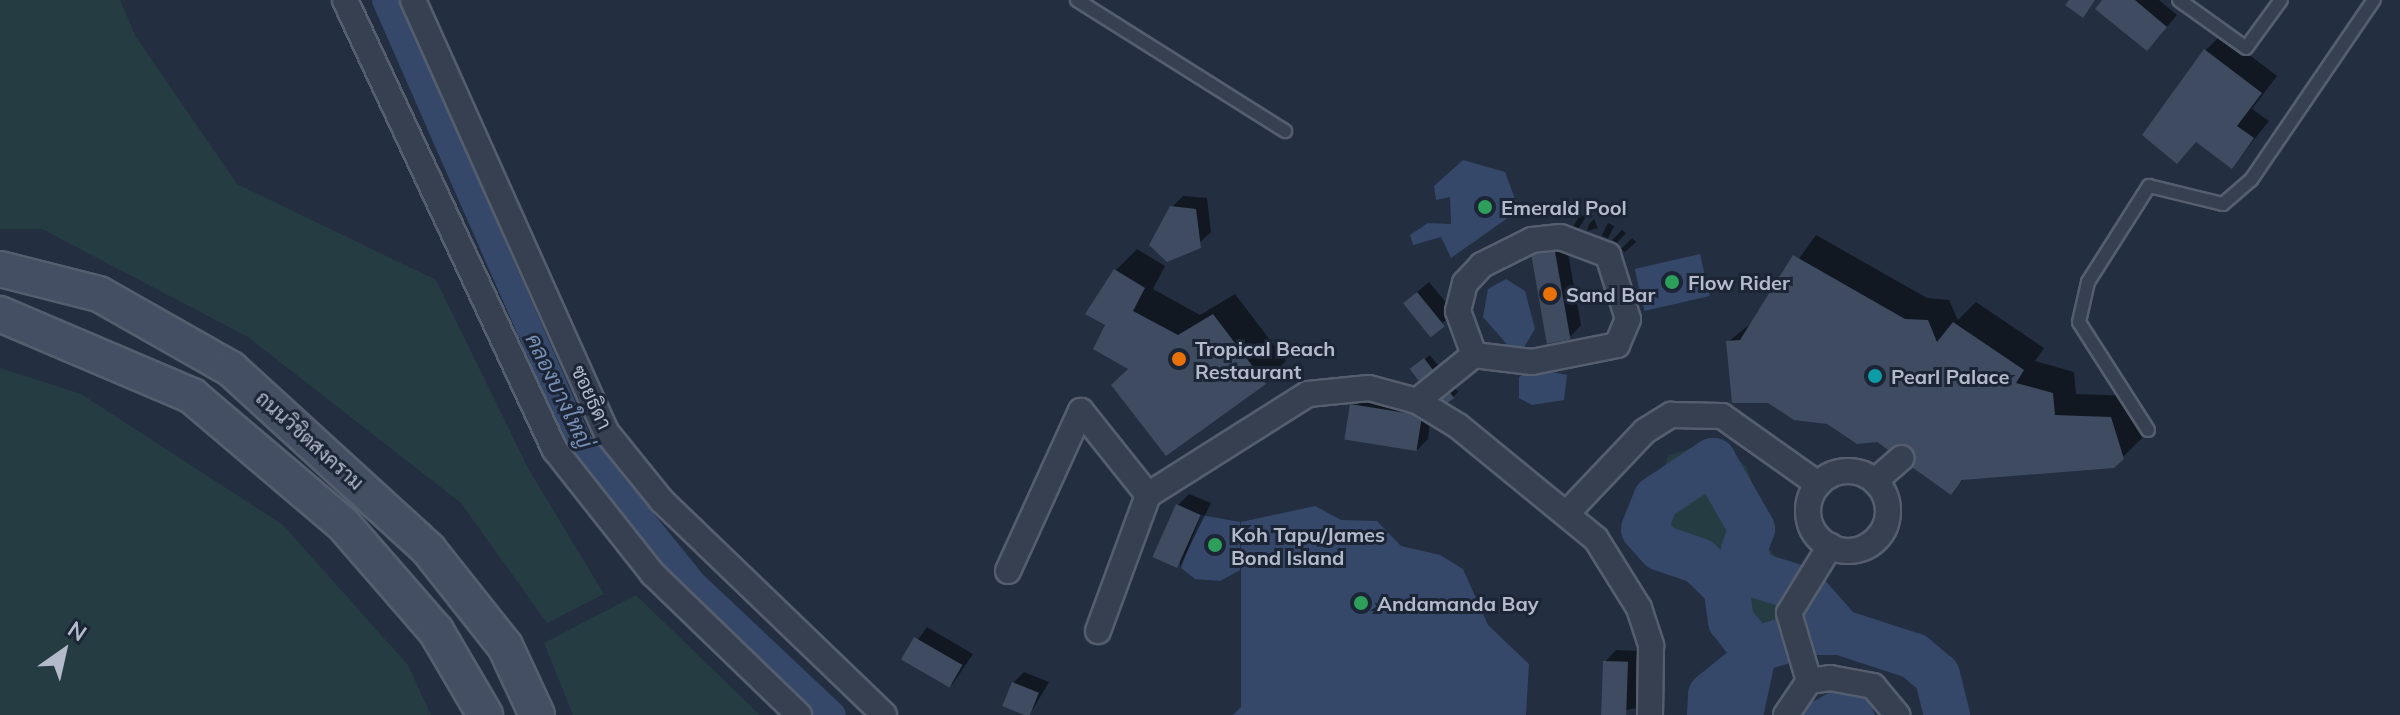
<!DOCTYPE html>
<html>
<head>
<meta charset="utf-8">
<style>
	body { margin:0 }
	#map { position:relative; width:2400px; height:715px; overflow:hidden; background:#232e41; font-family:Mulish,Sarabun,sans-serif }
	div>[style] { position:absolute }
	[style*='--x'] { left:calc(var(--x)*1px); top:calc(var(--y)*1px); width:calc(var(--w)*1px); rotate:calc(var(--a)*1deg) }
	.green>* { inset:0; background:#253d42 }
	.water>* { inset:0; background:#354869; transform-origin:0 0 }
	.shadow>* { inset:0; background:#0007; transform-origin:0 0 }
	.canal>* { height:26px; margin:-13px; padding:0 13px; transform-origin:13px; border-radius:13px; background:#354869 }
	.river>* { height:46px; margin:-23px; padding:0 23px; transform-origin:23px; border-radius:23px; background:#354869 }
	.building>* { inset:0; background:#3e4b61; transform-origin:0 0 }
	.roads { filter:drop-shadow(2px 0 #555e6e) drop-shadow(-2px 0 #555e6e) drop-shadow(0 2px #555e6e) drop-shadow(0 -2px #555e6e) }
	.lane>* { height:12px; margin:-6px; padding:0 6px; transform-origin:6px; border-radius:6px; background:#374050 }
	.street>* { height:24px; margin:-12px; padding:0 12px; transform-origin:12px; border-radius:12px; background:#374050 }
	.street>.ring { margin:-12px; padding:0; box-sizing:content-box; background:none; border:24px solid #374050; border-radius:50% }
	.secondary>* { height:34px; margin:-17px; padding:0 17px; transform-origin:17px; border-radius:17px; background:#454f64 }
	.dots>* { width:22px; height:22px; translate:-50% -50%; box-sizing:border-box; border:4px solid #1c2536; border-radius:50% }
	span { translate:-50% -50%; white-space:nowrap; text-align:center; line-height:1.15; -webkit-text-stroke:6px #1c2536; paint-order:stroke }
	.poi-label { font-size:20px; color:#b3bbcb; font-weight:700 }
	.left { translate:0 -50%; text-align:left }
	.street-label { font-size:20px; color:#b3bbcb }
	.water-label { font-size:22px; color:#788fb5; font-style:italic }
	.north { position:absolute; left:24px; top:611px; width:80px; height:80px; -webkit-text-stroke:6px #1c2536; paint-order:stroke; rotate:34deg; font-size:22px; font-weight:700; line-height:32px; text-align:center; color:#b3bbcb }
	.north::after { content:''; display:block; margin:auto; width:28px; height:36px; background:#b3bbcb; clip-path:polygon(50% 0,100% 100%,50% 72%,0 100%) }
</style>
</head>
<body>
<div id="map">
	<div class="green">
		<div style="clip-path:polygon(0 0,120px 0,136px 37px,237px 184px,436px 280px,529px 470px,604px 594px,547px 623px,461px 503px,248px 337px,42px 229px,0 229px)"></div>
		<div style="clip-path:polygon(0 368px,81px 394px,283px 525px,408px 665px,431px 715px,0 715px)"></div>
		<div style="clip-path:polygon(1697px 446px,1713px 461px,1733px 455px,1747px 467px,1759px 507px,1752px 529px,1840px 632px,1781px 637px,1754px 650px,1731px 621px,1726px 587px,1711px 575px,1657px 562px,1629px 538px,1629px 515px,1656px 499px,1668px 456px)"></div>
		<div style="clip-path:polygon(636px 595px,760px 715px,573px 715px,544px 643px)"></div>
	</div>
	<div class="water">
		<div style="clip-path:polygon(1463px 160px,1505px 172px,1519px 210px,1451px 258px,1441px 237px,1413px 245px,1410px 235px,1428px 223px,1451px 224px,1450px 197px,1436px 200px,1434px 186px)"></div>
		<div style="left:1700px;top:254px;width:43px;height:67px;rotate:77deg"></div>
		<div style="clip-path:polygon(1506px 279px,1525px 291px,1535px 329px,1523px 349px,1511px 349px,1483px 317px,1488px 289px)"></div>
		<div style="clip-path:polygon(1533px 368px,1567px 375px,1564px 400px,1532px 405px,1519px 398px,1519px 377px)"></div>
		<div style="clip-path:polygon(1315px 506px,1341px 520px,1377px 521px,1401px 546px,1440px 555px,1463px 569px,1488px 625px,1529px 664px,1526px 715px,1233px 715px,1241px 707px,1241px 522px)"></div>
		<div style="clip-path:polygon(1201px 515px,1240px 522px,1240px 570px,1220px 581px,1195px 579px,1181px 568px)"></div>
		<div style="clip-path:polygon(1830px 692px,1868px 698px,1875px 715px,1790px 715px)"></div>
	</div>
	<div class="shadow">
		<div style="clip-path:polygon(2105px 0,2159px 0,2177px 15px,2158px 37px)"></div>
		<div style="clip-path:polygon(2222px 34px,2277px 76px,2252px 109px,2269px 121px,2232px 167px,2197px 140px,2177px 162px,2206px 50px)"></div>
		<div style="clip-path:polygon(1183px 196px,1207px 198px,1211px 232px,1199px 243px,1171px 208px)"></div>
		<div style="clip-path:polygon(1580px 215px,1586px 217px,1578px 229px,1573px 227px)"></div>
		<div style="clip-path:polygon(1594px 219px,1598px 228px,1587px 231px,1589px 224px)"></div>
		<div style="left:1608px;top:223px;width:7px;height:14px;rotate:27deg"></div>
		<div style="clip-path:polygon(1622px 230px,1626px 233px,1616px 244px,1612px 240px)"></div>
		<div style="clip-path:polygon(1816px 235px,1927px 298px,1949px 300px,1958px 320px,1976px 302px,2044px 348px,2035px 361px,2074px 372px,2076px 394px,2132px 396px,2144px 436px,2123px 457px,1966px 477px,1951px 492px,1728px 342px,1755px 320px)"></div>
		<div style="clip-path:polygon(1565px 236px,1581px 325px,1570px 337px,1532px 251px)"></div>
		<div style="clip-path:polygon(1632px 238px,1636px 242px,1625px 252px,1621px 249px)"></div>
		<div style="clip-path:polygon(1137px 249px,1165px 266px,1153px 289px,1200px 315px,1235px 294px,1286px 361px,1265px 382px,1130px 368px,1107px 324px,1116px 270px)"></div>
		<div style="left:1429px;top:282px;width:40px;height:16px;rotate:50deg"></div>
		<div style="clip-path:polygon(1430px 355px,1458px 392px,1453px 397px,1417px 365px)"></div>
		<div style="clip-path:polygon(1363px 394px,1432px 406px,1428px 439px,1417px 450px,1352px 405px)"></div>
		<div style="clip-path:polygon(1189px 494px,1211px 503px,1180px 566px,1178px 505px)"></div>
		<div style="clip-path:polygon(927px 627px,973px 654px,952px 685px,904px 659px)"></div>
		<div style="clip-path:polygon(1616px 650px,1638px 651px,1636px 708px,1603px 715px,1605px 662px)"></div>
		<div style="clip-path:polygon(1024px 672px,1049px 682px,1030px 714px,1013px 683px)"></div>
	</div>
	<div class="canal">
		<div style="--x:385;--y:0;--w:483;--a:66.3"></div>
		<div style="--x:579;--y:442;--w:181;--a:51"></div>
		<div style="--x:693;--y:583;--w:192;--a:43.3"></div>
	</div>
	<div class="river">
		<div style="--x:1754;--y:650;--w:37;--a:-128"></div>
		<div style="--x:1731;--y:621;--w:34;--a:-98"></div>
		<div style="--x:1726;--y:587;--w:37;--a:-136"></div>
		<div style="--x:1699;--y:561;--w:40;--a:-161.1"></div>
		<div style="--x:1661;--y:548;--w:25;--a:-132"></div>
		<div style="--x:1644;--y:529;--w:32;--a:-68"></div>
		<div style="--x:1656;--y:499;--w:69;--a:-33.7"></div>
		<div style="--x:1713;--y:461;--w:78;--a:60.2"></div>
		<div style="--x:1752;--y:529;--w:22;--a:111"></div>
		<div style="--x:1744;--y:550;--w:26;--a:69"></div>
		<div style="--x:1753;--y:574;--w:51;--a:17"></div>
		<div style="--x:1802;--y:589;--w:57;--a:48.5"></div>
		<div style="--x:1710;--y:715;--w:20;--a:-87"></div>
		<div style="--x:1711;--y:695;--w:48;--a:-39"></div>
		<div style="--x:1740;--y:715;--w:66;--a:-77.8"></div>
		<div style="--x:1754;--y:650;--w:62;--a:-17"></div>
		<div style="--x:1813;--y:632;--w:27;--a:0"></div>
		<div style="--x:1840;--y:632;--w:78;--a:18"></div>
		<div style="--x:1914;--y:656;--w:30;--a:40"></div>
		<div style="--x:1937;--y:675;--w:41;--a:76"></div>
	</div>
	<div class="building">
		<div style="clip-path:polygon(2069px 0,2095px 0,2083px 18px,2065px 5px)"></div>
		<div style="clip-path:polygon(2102px 0,2135px 0,2167px 27px,2147px 51px,2095px 9px)"></div>
		<div style="clip-path:polygon(2204px 49px,2262px 93px,2237px 126px,2254px 138px,2232px 169px,2196px 142px,2177px 164px,2142px 135px)"></div>
		<div style="clip-path:polygon(1170px 206px,1196px 209px,1201px 248px,1167px 262px,1149px 245px)"></div>
		<div style="left:1554px;top:246px;width:95px;height:24px;rotate:80deg"></div>
		<div style="clip-path:polygon(1793px 255px,1905px 319px,1928px 320px,1937px 342px,1953px 322px,2024px 370px,2016px 383px,2053px 393px,2055px 415px,2111px 417px,2124px 459px,2114px 468px,1962px 480px,1951px 495px,1877px 442px,1857px 444px,1827px 424px,1794px 420px,1768px 403px,1732px 403px,1726px 341px,1740px 340px)"></div>
		<div style="clip-path:polygon(1114px 269px,1145px 288px,1133px 311px,1178px 335px,1213px 314px,1266px 384px,1166px 456px,1111px 385px,1128px 369px,1093px 349px,1105px 325px,1085px 314px)"></div>
		<div style="left:1417px;top:292px;width:44px;height:18px;rotate:51deg"></div>
		<div style="left:1424px;top:358px;width:50px;height:18px;rotate:53deg"></div>
		<div style="left:1350px;top:404px;width:73px;height:36px;rotate:9deg"></div>
		<div style="left:1176px;top:504px;width:27px;height:58px;rotate:24deg"></div>
		<div style="left:914px;top:637px;width:56px;height:26px;rotate:30deg"></div>
		<div style="left:1603px;top:661px;width:25px;height:54px;rotate:2deg"></div>
		<div style="left:1012px;top:682px;width:29px;height:26px;rotate:22deg"></div>
	</div>
	<div class="roads">
		<div class="lane">
			<div style="--x:1077;--y:0;--w:246;--a:32.2"></div>
			<div style="--x:2179;--y:0;--w:82;--a:35.6"></div>
			<div style="--x:2246;--y:48;--w:59;--a:-53.9"></div>
			<div style="--x:2148;--y:430;--w:128;--a:-122.6"></div>
			<div style="--x:2079;--y:322;--w:41;--a:-77.3"></div>
			<div style="--x:2088;--y:282;--w:114;--a:-57.6"></div>
			<div style="--x:2149;--y:186;--w:76;--a:13.7"></div>
			<div style="--x:2223;--y:204;--w:37;--a:-41"></div>
			<div style="--x:2251;--y:180;--w:218;--a:-55.7"></div>
		</div>
		<div class="street">
			<div style="--x:345;--y:0;--w:497;--a:65"></div>
			<div style="--x:555;--y:450;--w:158;--a:51.7"></div>
			<div style="--x:653;--y:574;--w:203;--a:44"></div>
			<div style="--x:413;--y:0;--w:474;--a:65.9"></div>
			<div style="--x:607;--y:433;--w:87;--a:51"></div>
			<div style="--x:662;--y:501;--w:308;--a:43.9"></div>
			<div style="--x:1417;--y:401;--w:73;--a:-38.9"></div>
			<div style="--x:1474;--y:355;--w:58;--a:6.9"></div>
			<div style="--x:1532;--y:362;--w:87;--a:-11.3"></div>
			<div style="--x:1617;--y:345;--w:28;--a:-67"></div>
			<div style="--x:1628;--y:319;--w:67;--a:-107.4"></div>
			<div style="--x:1608;--y:255;--w:51;--a:-159.4"></div>
			<div style="--x:1560;--y:237;--w:28;--a:174"></div>
			<div style="--x:1532;--y:240;--w:56;--a:153.4"></div>
			<div style="--x:1482;--y:265;--w:25;--a:133"></div>
			<div style="--x:1465;--y:283;--w:29;--a:104"></div>
			<div style="--x:1458;--y:311;--w:47;--a:70"></div>
			<div class="ring" style="left:1808px;top:471px;width:56px;height:56px"></div>
			<div style="--x:1875;--y:481;--w:35;--a:-41"></div>
			<div style="--x:1569;--y:511;--w:110;--a:-46.5"></div>
			<div style="--x:1645;--y:431;--w:31;--a:-32"></div>
			<div style="--x:1671;--y:415;--w:51;--a:1.1"></div>
			<div style="--x:1722;--y:416;--w:118;--a:35.3"></div>
			<div style="--x:1008;--y:571;--w:176;--a:-65.5"></div>
			<div style="--x:1081;--y:411;--w:107;--a:51.4"></div>
			<div style="--x:1148;--y:495;--w:189;--a:-32.3"></div>
			<div style="--x:1308;--y:394;--w:61;--a:-5.6"></div>
			<div style="--x:1369;--y:388;--w:50;--a:15.2"></div>
			<div style="--x:1417;--y:401;--w:48;--a:31.4"></div>
			<div style="--x:1458;--y:426;--w:178;--a:39.3"></div>
			<div style="--x:1596;--y:539;--w:81;--a:58.1"></div>
			<div style="--x:1639;--y:608;--w:40;--a:72"></div>
			<div style="--x:1651;--y:646;--w:69;--a:90.8"></div>
			<div style="--x:1098;--y:631;--w:145;--a:-69.8"></div>
			<div style="--x:1809;--y:681;--w:71;--a:-106.4"></div>
			<div style="--x:1789;--y:613;--w:79;--a:-58.5"></div>
			<div style="--x:1786;--y:715;--w:41;--a:-55.9"></div>
			<div style="--x:1809;--y:681;--w:21;--a:-8"></div>
			<div style="--x:1830;--y:678;--w:44;--a:10.5"></div>
			<div style="--x:1873;--y:686;--w:38;--a:50"></div>
		</div>
		<div class="secondary">
			<div style="--x:0;--y:269;--w:102;--a:14.2"></div>
			<div style="--x:99;--y:294;--w:152;--a:29.6"></div>
			<div style="--x:231;--y:369;--w:267;--a:42.4"></div>
			<div style="--x:428;--y:549;--w:124;--a:51.6"></div>
			<div style="--x:505;--y:646;--w:76;--a:65.1"></div>
			<div style="--x:0;--y:314;--w:209;--a:23.1"></div>
			<div style="--x:192;--y:396;--w:197;--a:40.3"></div>
			<div style="--x:342;--y:523;--w:143;--a:49"></div>
			<div style="--x:436;--y:631;--w:97;--a:59.7"></div>
		</div>
	</div>
	<div class="dots">
		<div style="left:1485px;top:207px;background:#2e9e5b"></div>
		<div style="left:1672px;top:282px;background:#2e9e5b"></div>
		<div style="left:1550px;top:294px;background:#e8710a"></div>
		<div style="left:1179px;top:359px;background:#e8710a"></div>
		<div style="left:1875px;top:376px;background:#0f9aa8"></div>
		<div style="left:1215px;top:545px;background:#2e9e5b"></div>
		<div style="left:1361px;top:603px;background:#2e9e5b"></div>
	</div>
	<div class="poi-label">
		<span class="left" style="left:1501px;top:207px">Emerald Pool</span>
		<span class="left" style="left:1688px;top:282px">Flow Rider</span>
		<span class="left" style="left:1566px;top:294px">Sand Bar</span>
		<span class="left" style="left:1195px;top:360px">Tropical Beach<br>Restaurant</span>
		<span class="left" style="left:1891px;top:376px">Pearl Palace</span>
		<span class="left" style="left:1231px;top:546px">Koh Tapu/James<br>Bond Island</span>
		<span class="left" style="left:1377px;top:603px">Andamanda Bay</span>
	</div>
	<div class="street-label">
		<span style="left:592px;top:397px;rotate:65deg">ซอยธิดา</span>
		<span style="left:310px;top:440px;rotate:42deg">ถนนวิชิตสงคราม</span>
	</div>
	<div class="water-label">
		<span style="left:559px;top:391px;rotate:64deg">คลองบางใหญ่</span>
	</div>
	<div class="north">N</div>
</div>
</body>
</html>
